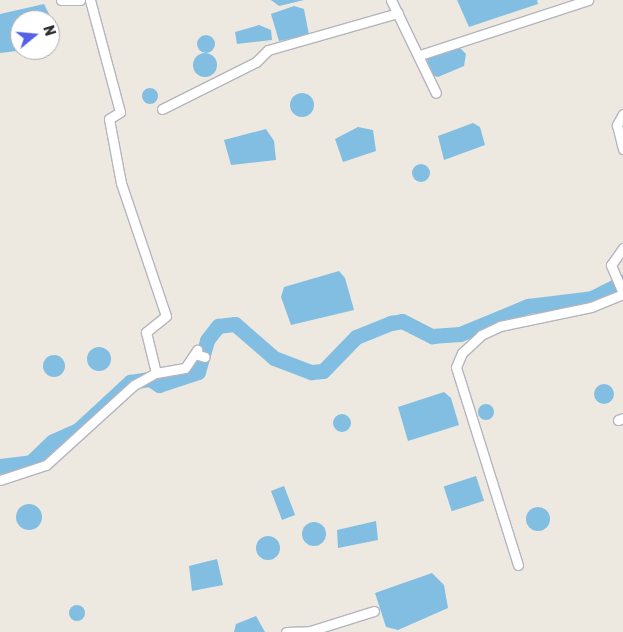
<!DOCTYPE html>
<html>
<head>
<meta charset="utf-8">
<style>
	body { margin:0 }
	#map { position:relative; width:623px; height:632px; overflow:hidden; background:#ede9e1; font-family:Rubik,sans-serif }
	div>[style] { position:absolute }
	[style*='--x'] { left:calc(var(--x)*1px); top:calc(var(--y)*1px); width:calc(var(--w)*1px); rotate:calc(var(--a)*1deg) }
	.water>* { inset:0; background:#81bee2; transform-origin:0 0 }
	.round { border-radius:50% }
	.river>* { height:15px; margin:-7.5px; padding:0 7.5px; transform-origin:7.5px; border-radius:7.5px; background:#81bee2 }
	.roads { filter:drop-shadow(1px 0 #b4b5bf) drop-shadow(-1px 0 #b4b5bf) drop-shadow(0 1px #b4b5bf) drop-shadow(0 -1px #b4b5bf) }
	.minor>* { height:9px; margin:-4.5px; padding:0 4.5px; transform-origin:4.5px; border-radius:4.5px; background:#fff }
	span { translate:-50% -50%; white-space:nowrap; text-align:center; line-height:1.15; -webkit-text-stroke:4.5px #fff; paint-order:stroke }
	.north { position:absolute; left:10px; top:10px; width:50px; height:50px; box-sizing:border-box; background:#fff; border:1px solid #ababab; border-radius:50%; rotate:73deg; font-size:14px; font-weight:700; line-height:20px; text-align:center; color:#2d2d2d }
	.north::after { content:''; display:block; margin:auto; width:18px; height:22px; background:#5461e6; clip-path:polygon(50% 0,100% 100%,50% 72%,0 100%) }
</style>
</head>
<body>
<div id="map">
	<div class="water">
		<div style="clip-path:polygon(271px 0,304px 0,279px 6px)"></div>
		<div style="clip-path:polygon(457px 0,537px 0,538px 4px,469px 27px)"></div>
		<div style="clip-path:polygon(44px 4px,51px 18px,54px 33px,51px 42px,50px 20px,20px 20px,20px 50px,25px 50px,0 53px,0 14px)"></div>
		<div style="clip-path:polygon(294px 6px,304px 9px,309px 35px,279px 41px,271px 14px)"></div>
		<div style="clip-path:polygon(259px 25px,271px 30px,272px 40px,237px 44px,235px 32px)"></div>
		<div class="round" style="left:197px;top:35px;width:18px;height:18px"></div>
		<div style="clip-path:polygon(459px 47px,466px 54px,464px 66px,438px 77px,431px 75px,427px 59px)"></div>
		<div class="round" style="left:193px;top:53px;width:24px;height:24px"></div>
		<div class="round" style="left:142px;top:88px;width:16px;height:16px"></div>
		<div class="round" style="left:290px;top:93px;width:24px;height:24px"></div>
		<div style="clip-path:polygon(473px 123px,480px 127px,485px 145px,444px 160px,438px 136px)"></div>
		<div style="clip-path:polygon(358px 127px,373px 130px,376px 151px,343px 162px,335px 139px)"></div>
		<div style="clip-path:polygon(266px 129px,274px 141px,276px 160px,231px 165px,224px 140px)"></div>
		<div class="round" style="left:412px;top:164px;width:18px;height:18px"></div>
		<div style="clip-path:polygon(339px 271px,345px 278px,354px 310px,291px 325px,281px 297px,284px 287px)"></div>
		<div class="round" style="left:87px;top:347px;width:24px;height:24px"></div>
		<div class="round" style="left:43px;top:355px;width:22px;height:22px"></div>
		<div class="round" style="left:594px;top:384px;width:20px;height:20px"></div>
		<div style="clip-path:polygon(444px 392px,451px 398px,459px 425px,408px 441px,398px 407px)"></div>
		<div class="round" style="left:478px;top:404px;width:16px;height:16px"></div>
		<div class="round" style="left:333px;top:414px;width:18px;height:18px"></div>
		<div style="left:476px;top:476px;width:26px;height:34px;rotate:72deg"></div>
		<div style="left:284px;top:486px;width:31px;height:14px;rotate:69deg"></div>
		<div class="round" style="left:16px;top:504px;width:26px;height:26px"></div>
		<div class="round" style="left:526px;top:507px;width:24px;height:24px"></div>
		<div style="clip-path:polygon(376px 521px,378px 540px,338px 548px,337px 530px)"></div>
		<div class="round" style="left:302px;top:522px;width:24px;height:24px"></div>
		<div class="round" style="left:256px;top:536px;width:24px;height:24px"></div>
		<div style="clip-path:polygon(217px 559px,223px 585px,192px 591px,189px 566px)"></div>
		<div style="clip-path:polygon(432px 573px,444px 585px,448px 608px,398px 630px,386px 627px,375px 593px)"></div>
		<div class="round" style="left:69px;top:605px;width:16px;height:16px"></div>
		<div style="clip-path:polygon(256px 616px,265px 632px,234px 632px,236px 624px)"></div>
	</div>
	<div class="river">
		<div style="--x:0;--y:466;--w:31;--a:-7"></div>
		<div style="--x:31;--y:462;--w:30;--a:-44"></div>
		<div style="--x:53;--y:441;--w:27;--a:-24"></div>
		<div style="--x:78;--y:430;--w:71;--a:-42.7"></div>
		<div style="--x:130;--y:382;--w:20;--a:-9"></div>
		<div style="--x:150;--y:379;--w:11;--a:34"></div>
		<div style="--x:159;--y:385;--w:41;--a:-18.4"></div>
		<div style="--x:198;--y:372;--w:33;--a:-74"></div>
		<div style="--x:207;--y:340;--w:18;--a:-52"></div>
		<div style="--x:218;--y:326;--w:17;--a:-7"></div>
		<div style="--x:235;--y:324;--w:52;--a:41.1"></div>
		<div style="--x:274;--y:358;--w:40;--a:21"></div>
		<div style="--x:311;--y:372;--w:12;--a:-5"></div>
		<div style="--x:323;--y:371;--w:47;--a:-45.9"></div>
		<div style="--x:356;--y:337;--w:38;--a:-22"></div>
		<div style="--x:391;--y:323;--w:11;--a:-10"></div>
		<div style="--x:402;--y:321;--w:34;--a:27"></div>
		<div style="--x:432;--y:336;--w:28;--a:-4"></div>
		<div style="--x:460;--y:334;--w:74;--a:-22.4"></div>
		<div style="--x:528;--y:306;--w:64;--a:-7.1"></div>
		<div style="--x:592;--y:298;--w:35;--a:-27"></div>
	</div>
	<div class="roads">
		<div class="minor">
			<div style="--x:61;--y:0;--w:19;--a:0"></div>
			<div style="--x:90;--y:0;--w:116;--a:75"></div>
			<div style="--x:120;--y:112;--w:13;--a:148"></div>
			<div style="--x:109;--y:119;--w:65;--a:79.4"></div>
			<div style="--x:121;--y:183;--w:140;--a:71.3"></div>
			<div style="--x:166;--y:316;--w:26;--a:141"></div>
			<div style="--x:146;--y:332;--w:42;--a:76.3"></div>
			<div style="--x:391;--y:0;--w:103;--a:64.2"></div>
			<div style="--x:420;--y:55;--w:177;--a:-18.1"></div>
			<div style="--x:162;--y:109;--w:105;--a:-26.6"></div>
			<div style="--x:256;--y:62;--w:17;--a:-45"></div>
			<div style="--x:268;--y:50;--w:135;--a:-15.9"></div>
			<div style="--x:623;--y:114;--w:13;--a:119"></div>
			<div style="--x:617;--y:125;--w:25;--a:76"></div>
			<div style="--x:623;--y:248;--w:21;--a:125"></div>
			<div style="--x:611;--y:265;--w:30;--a:67"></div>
			<div style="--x:195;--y:354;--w:10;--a:17"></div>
			<div style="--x:618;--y:420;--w:5;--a:-22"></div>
			<div style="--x:0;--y:480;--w:48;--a:-18.1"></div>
			<div style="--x:46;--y:465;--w:119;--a:-42.3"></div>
			<div style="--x:134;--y:385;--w:25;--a:-29"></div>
			<div style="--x:156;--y:373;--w:29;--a:-10"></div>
			<div style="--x:185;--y:368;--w:22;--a:-56"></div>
			<div style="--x:518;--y:565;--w:207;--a:-107.4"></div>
			<div style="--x:456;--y:367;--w:15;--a:-67"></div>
			<div style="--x:462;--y:353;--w:26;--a:-43"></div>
			<div style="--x:481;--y:335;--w:21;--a:-25"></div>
			<div style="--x:500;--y:326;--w:93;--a:-11.8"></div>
			<div style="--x:591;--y:307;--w:35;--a:-22"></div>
			<div style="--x:286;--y:632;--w:24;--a:-2"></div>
			<div style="--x:310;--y:631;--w:67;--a:-17.4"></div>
		</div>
	</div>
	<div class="north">N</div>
</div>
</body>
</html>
